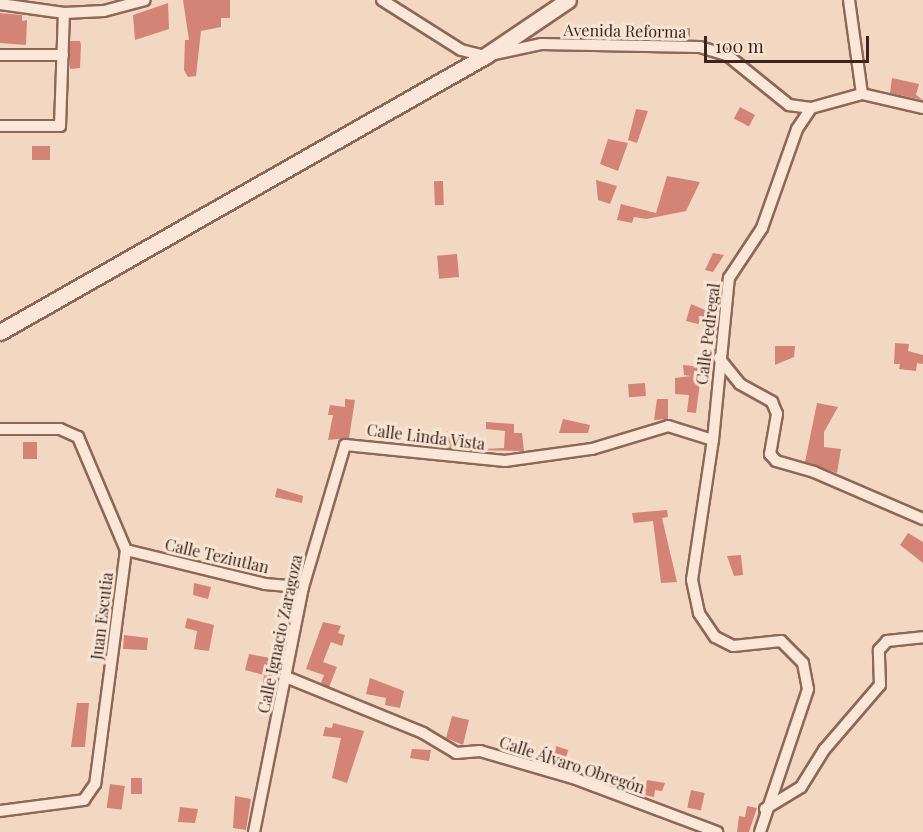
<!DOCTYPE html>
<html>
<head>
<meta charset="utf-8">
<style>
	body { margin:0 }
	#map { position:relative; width:923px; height:832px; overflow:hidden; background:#f2d8c3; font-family:"Playfair Display",serif }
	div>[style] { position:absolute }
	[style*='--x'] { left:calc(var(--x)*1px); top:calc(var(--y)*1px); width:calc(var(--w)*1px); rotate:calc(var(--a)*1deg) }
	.building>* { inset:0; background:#d38476; transform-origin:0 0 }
	.roads { filter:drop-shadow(2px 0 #8e6758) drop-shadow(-2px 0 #8e6758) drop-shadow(0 2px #8e6758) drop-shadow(0 -2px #8e6758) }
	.street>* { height:10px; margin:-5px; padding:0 5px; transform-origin:5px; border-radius:5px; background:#fbe7d7 }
	.secondary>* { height:15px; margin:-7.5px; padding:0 7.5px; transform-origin:7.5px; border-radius:7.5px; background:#fbe7d7 }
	span { translate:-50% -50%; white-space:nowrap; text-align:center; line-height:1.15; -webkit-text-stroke:6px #f8e4d3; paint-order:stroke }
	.street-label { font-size:16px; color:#3c241d }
	.scale { position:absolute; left:704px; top:36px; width:165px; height:27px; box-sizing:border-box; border:3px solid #3c241d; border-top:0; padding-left:8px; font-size:18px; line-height:21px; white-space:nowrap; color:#3c241d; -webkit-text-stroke:4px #f8e4d3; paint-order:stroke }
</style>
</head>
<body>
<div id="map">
	<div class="building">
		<div style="clip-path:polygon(183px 0,230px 0,230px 18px,221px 18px,221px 27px,201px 31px,196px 76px,188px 77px,184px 70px,185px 40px,189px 40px)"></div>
		<div style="clip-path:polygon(168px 3px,169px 29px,135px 40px,133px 15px)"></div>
		<div style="clip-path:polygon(0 13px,22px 15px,22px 21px,27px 20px,26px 45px,0 43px)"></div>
		<div style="left:671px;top:28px;width:19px;height:11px"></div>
		<div style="clip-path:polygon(70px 41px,80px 41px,81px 45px,80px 68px,70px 69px)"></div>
		<div style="clip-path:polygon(892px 78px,919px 84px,916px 95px,923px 100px,890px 93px)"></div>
		<div style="left:740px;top:107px;width:17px;height:13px;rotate:28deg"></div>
		<div style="clip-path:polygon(636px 109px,648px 111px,637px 143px,628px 140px)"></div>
		<div style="clip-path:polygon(608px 139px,628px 143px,618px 171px,600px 164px)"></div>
		<div style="left:50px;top:146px;width:14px;height:18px;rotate:90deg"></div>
		<div style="clip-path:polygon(667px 176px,700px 182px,686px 211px,646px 219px,634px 217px,632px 223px,617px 220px,621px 204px,656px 213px)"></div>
		<div style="clip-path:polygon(596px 180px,617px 186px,610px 204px,598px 200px)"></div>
		<div style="left:443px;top:181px;width:24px;height:9px;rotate:88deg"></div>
		<div style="clip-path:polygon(713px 253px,724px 255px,713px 272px,705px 270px)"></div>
		<div style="left:457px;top:254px;width:23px;height:20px;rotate:85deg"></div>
		<div style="clip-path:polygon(691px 304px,712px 313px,710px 327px,686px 321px)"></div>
		<div style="clip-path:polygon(895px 343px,909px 344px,908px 351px,923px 355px,923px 364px,917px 363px,916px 371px,899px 369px,900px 364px,894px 364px)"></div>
		<div style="clip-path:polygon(775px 346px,795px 346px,794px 357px,775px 365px)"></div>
		<div style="clip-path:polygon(683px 365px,702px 367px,696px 413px,687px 412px,689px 395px,675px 394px,675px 378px,691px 376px,684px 375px)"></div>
		<div style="left:645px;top:383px;width:13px;height:17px;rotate:86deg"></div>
		<div style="clip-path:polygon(345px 399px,355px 400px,349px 438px,328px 440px,333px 415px,328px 415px,330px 405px,345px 407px)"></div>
		<div style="clip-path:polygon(657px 399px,668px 399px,668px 419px,654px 420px)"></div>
		<div style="clip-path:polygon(817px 403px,838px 407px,824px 432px,824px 447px,841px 449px,837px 473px,805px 462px)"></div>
		<div style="clip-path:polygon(563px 419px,590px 425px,588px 433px,559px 433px)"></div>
		<div style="clip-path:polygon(486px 422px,514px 424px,514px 433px,522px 433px,524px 451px,473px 450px,472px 441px,483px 441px,484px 449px,504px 448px,505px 431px,486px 429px)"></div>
		<div style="clip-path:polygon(447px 431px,456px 432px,454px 448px,439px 447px,441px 436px,446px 436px)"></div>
		<div style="left:23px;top:442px;width:14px;height:17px"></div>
		<div style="clip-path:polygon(277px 488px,303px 496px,302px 503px,275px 497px)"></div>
		<div style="clip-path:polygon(667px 510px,668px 517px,662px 518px,677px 582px,661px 583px,653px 521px,634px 523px,632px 513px)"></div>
		<div style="clip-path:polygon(908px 533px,923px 542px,923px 563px,900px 545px)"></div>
		<div style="clip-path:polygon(741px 555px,743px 575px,734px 576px,727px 556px)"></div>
		<div style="clip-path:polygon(194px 583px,211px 587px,208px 599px,193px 595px)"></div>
		<div style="clip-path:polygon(187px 618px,214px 625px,209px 651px,194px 649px,197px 631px,185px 628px)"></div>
		<div style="clip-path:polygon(323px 622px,341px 626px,338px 633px,345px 635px,342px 646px,331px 642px,323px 662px,337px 667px,329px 687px,321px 683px,324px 675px,306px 669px)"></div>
		<div style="clip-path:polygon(124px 635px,148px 638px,147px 650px,123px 649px)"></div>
		<div style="clip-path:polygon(249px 654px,275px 659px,270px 693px,262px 693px,264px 675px,245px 670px)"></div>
		<div style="clip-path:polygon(370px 678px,404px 691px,400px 708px,385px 705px,386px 698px,366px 694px)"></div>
		<div style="clip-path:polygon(77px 703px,89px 703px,85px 747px,71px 747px)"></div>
		<div style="clip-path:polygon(452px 716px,469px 720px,463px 745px,446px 738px)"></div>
		<div style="clip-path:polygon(333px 723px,364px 731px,347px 783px,332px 778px,341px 738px,323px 736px,325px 727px,332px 728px)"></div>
		<div style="left:556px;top:746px;width:13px;height:19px;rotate:18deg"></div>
		<div style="clip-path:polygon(412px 749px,431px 750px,429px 761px,410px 758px)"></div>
		<div style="left:131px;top:778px;width:11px;height:16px"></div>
		<div style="clip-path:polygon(647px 780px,665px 783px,662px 791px,655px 790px,654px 797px,644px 795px)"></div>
		<div style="left:110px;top:784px;width:15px;height:24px;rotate:8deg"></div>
		<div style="left:691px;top:790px;width:14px;height:18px;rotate:12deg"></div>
		<div style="clip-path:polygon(235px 796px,251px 799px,246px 830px,233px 828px)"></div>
		<div style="clip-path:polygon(747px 806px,757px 808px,749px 832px,737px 832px,739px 816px,745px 817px)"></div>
		<div style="clip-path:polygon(180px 807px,198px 809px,195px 823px,178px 822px)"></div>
	</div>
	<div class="roads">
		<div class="street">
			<div style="--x:382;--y:0;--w:93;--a:32.3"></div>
			<div style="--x:461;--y:50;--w:25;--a:14"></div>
			<div style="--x:485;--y:56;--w:57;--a:-12.1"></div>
			<div style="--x:541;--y:44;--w:159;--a:1.1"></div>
			<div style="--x:700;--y:47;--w:28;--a:17"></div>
			<div style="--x:727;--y:55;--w:80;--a:38.9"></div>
			<div style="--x:789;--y:105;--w:22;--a:8"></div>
			<div style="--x:811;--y:108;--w:53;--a:-15.4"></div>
			<div style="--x:862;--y:94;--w:63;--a:12.9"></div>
			<div style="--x:849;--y:0;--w:95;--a:82.1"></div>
			<div style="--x:0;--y:4;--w:65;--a:8"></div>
			<div style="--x:64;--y:13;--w:40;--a:-2.9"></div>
			<div style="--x:104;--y:11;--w:42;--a:-15"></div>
			<div style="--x:0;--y:55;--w:63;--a:0"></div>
			<div style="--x:0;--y:126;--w:60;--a:0"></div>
			<div style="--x:60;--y:126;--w:113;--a:-88"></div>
			<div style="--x:719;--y:358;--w:33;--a:51"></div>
			<div style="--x:740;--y:384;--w:37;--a:29"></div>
			<div style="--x:772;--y:402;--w:13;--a:67"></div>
			<div style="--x:777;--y:414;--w:41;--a:99.9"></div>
			<div style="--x:770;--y:454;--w:9;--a:49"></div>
			<div style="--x:776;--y:461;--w:40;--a:16"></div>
			<div style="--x:814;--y:472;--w:119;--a:23.3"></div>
			<div style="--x:0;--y:429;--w:60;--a:0"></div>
			<div style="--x:60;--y:429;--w:20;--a:24"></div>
			<div style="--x:78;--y:437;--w:123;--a:67"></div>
			<div style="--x:126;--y:550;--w:236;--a:97.5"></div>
			<div style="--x:95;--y:784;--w:19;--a:125"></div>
			<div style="--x:84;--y:800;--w:85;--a:172.5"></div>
			<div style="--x:126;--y:550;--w:143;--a:13.7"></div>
			<div style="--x:265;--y:584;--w:38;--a:5"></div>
			<div style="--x:286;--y:677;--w:148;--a:22.2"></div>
			<div style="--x:423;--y:733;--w:39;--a:31"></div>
			<div style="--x:456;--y:753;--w:24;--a:-5"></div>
			<div style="--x:480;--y:751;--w:100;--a:16.3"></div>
			<div style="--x:576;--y:779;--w:151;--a:20.6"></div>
			<div style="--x:765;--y:809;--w:42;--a:-31.4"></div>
			<div style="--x:801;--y:787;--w:44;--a:-58.1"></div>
			<div style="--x:824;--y:750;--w:86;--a:-49.3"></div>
			<div style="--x:880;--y:685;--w:35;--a:-92"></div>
			<div style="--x:879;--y:650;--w:12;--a:-48"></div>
			<div style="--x:887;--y:641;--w:36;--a:-6"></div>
			<div style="--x:254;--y:832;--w:250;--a:-78.7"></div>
			<div style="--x:303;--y:587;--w:148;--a:-73.5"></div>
			<div style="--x:345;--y:445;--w:161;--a:5.7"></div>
			<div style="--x:505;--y:461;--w:88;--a:-7.9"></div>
			<div style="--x:592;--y:449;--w:79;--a:-16.8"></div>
			<div style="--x:668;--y:426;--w:47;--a:17.3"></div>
			<div style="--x:760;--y:832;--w:151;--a:-71.4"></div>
			<div style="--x:808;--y:689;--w:26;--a:-101"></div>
			<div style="--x:803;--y:663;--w:31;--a:-135"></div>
			<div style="--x:781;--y:641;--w:48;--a:174.1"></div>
			<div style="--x:733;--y:646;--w:20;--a:-153"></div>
			<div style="--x:715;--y:637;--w:29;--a:-124"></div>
			<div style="--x:699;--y:613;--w:34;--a:-102"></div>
			<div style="--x:692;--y:580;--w:142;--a:-81.5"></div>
			<div style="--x:713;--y:440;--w:163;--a:-84.4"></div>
			<div style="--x:729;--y:278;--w:60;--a:-56.6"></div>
			<div style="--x:762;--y:228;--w:105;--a:-70.5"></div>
			<div style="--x:797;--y:129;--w:25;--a:-56"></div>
		</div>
		<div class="secondary">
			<div style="--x:0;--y:332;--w:558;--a:-29.64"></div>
			<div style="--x:485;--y:56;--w:100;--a:-34"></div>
		</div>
	</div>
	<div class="street-label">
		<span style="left:625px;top:31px;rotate:1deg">Avenida Reforma</span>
		<span style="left:708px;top:334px;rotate:-83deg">Calle Pedregal</span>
		<span style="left:426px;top:437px;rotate:7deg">Calle Linda Vista</span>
		<span style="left:217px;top:556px;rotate:13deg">Calle Teziutlan</span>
		<span style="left:102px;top:616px;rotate:-83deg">Juan Escutia</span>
		<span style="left:280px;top:634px;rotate:-78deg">Calle Ignacio Zaragoza</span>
		<span style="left:572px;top:765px;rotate:18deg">Calle Álvaro Obregón</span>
	</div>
	<div class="scale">100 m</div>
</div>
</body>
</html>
